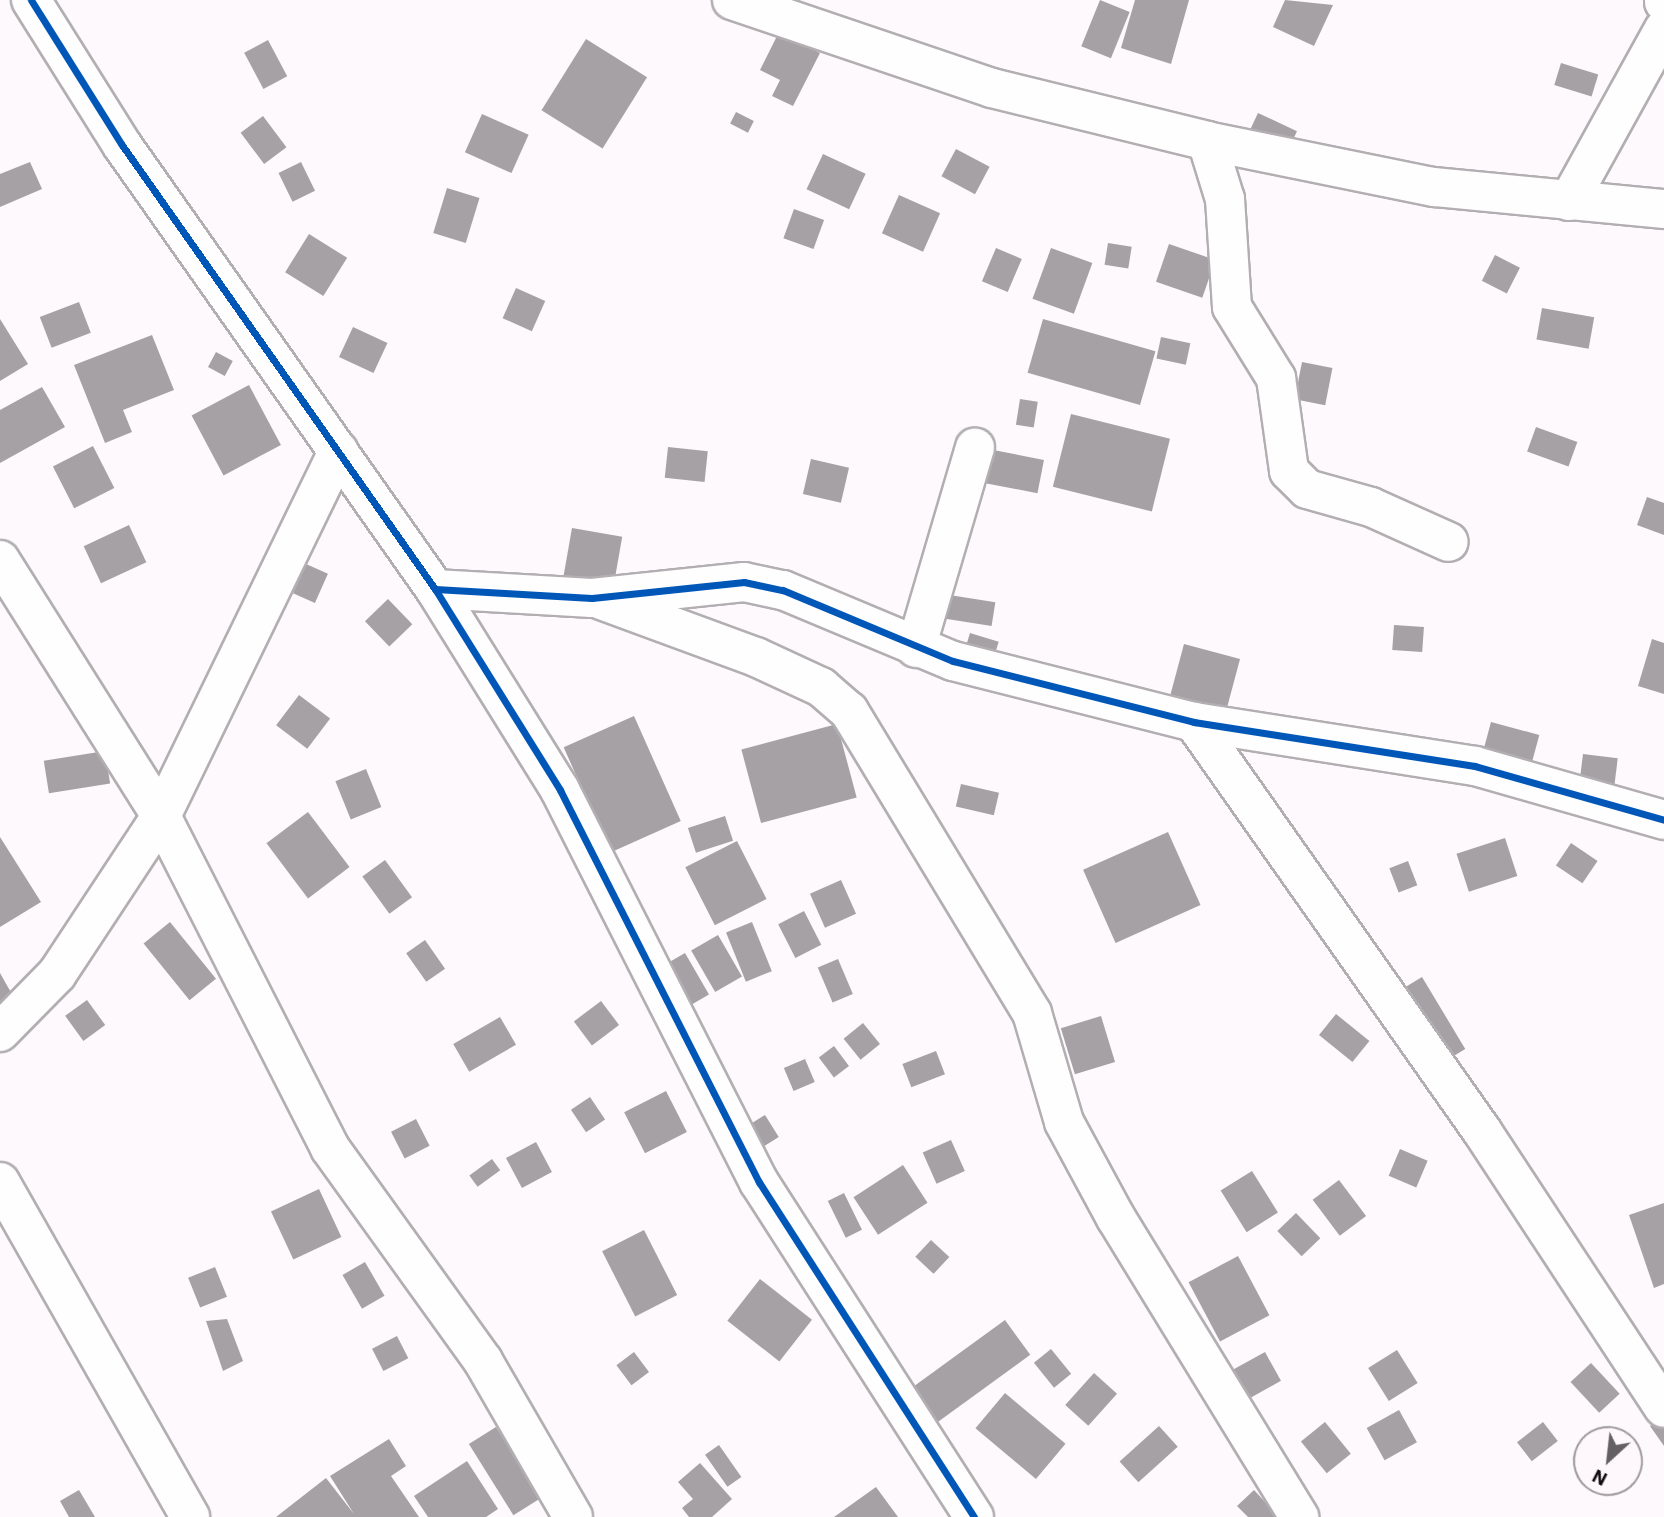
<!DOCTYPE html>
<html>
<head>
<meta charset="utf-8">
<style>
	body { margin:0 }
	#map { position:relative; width:1664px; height:1517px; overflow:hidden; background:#fdf9fc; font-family:"IBM Plex Sans",sans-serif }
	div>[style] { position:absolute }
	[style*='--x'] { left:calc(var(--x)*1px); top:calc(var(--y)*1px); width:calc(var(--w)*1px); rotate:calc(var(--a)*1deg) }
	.building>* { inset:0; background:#a6a1a5; transform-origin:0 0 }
	.roads { filter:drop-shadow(2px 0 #b2aeb1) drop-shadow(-2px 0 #b2aeb1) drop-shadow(0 2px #b2aeb1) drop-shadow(0 -2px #b2aeb1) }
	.minor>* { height:38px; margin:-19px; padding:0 19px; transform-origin:19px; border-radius:19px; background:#fffeff }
	.cycleway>* { height:7px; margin:-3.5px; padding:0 3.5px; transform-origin:3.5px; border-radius:3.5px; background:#0057b8 }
	span { translate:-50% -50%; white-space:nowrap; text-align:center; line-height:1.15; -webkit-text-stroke:7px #fef8fd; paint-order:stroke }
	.north { position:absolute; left:1573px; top:1426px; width:70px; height:70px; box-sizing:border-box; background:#fef8fd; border:2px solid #a09a9f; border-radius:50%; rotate:207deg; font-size:19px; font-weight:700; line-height:28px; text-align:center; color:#120d11 }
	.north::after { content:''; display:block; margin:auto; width:24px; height:32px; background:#646063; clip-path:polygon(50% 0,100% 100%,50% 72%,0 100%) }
</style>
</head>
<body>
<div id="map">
	<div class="building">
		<div style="left:1100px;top:0;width:32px;height:50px;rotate:22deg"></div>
		<div style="clip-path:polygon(1135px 0,1189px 0,1171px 64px,1121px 48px)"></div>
		<div style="clip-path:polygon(1285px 0,1333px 5px,1314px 46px,1273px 27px)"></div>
		<div style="clip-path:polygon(779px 32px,820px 53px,793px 106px,772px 96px,780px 80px,760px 70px)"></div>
		<div style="left:586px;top:39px;width:72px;height:84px;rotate:32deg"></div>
		<div style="left:268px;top:40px;width:41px;height:27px;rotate:62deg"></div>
		<div style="left:1561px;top:63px;width:39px;height:23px;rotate:17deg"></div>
		<div style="left:736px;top:112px;width:20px;height:13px;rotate:27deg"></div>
		<div style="left:1258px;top:113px;width:43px;height:23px;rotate:25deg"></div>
		<div style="left:482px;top:114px;width:51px;height:42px;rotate:24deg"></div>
		<div style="left:263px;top:116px;width:39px;height:28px;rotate:53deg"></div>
		<div style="left:956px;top:149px;width:38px;height:31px;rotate:28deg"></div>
		<div style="left:823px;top:154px;width:47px;height:39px;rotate:25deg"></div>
		<div style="clip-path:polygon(30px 162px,42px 189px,0 207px,0 174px)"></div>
		<div style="left:301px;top:162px;width:32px;height:25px;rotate:64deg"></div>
		<div style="left:447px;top:188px;width:34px;height:47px;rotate:17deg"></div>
		<div style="left:899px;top:195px;width:45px;height:42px;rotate:24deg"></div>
		<div style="left:794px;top:209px;width:32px;height:31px;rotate:20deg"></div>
		<div style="left:309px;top:234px;width:45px;height:45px;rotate:32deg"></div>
		<div style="left:1108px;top:243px;width:24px;height:22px;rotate:9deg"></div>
		<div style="left:1169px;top:244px;width:49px;height:40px;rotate:19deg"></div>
		<div style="left:996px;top:248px;width:28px;height:36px;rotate:23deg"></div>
		<div style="left:1051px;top:248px;width:44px;height:54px;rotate:20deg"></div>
		<div style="left:1495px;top:255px;width:28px;height:29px;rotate:27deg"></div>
		<div style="left:516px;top:288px;width:32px;height:33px;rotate:24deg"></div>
		<div style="left:79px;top:302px;width:33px;height:42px;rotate:69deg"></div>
		<div style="left:1542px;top:308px;width:53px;height:32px;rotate:10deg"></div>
		<div style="clip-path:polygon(0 319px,28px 364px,0 381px)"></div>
		<div style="left:1043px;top:319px;width:117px;height:56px;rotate:16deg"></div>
		<div style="left:353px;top:327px;width:38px;height:33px;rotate:25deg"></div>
		<div style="clip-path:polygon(152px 335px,174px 390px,123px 410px,132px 432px,105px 443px,74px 365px)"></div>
		<div style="left:1161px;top:337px;width:30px;height:22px;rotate:12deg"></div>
		<div style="left:216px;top:352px;width:19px;height:17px;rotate:28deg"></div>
		<div style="left:1302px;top:362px;width:31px;height:38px;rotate:11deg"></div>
		<div style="left:249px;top:385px;width:68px;height:65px;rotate:62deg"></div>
		<div style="clip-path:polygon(42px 387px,65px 427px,0 463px,0 410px)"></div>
		<div style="left:1020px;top:399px;width:18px;height:26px;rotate:9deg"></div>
		<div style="left:1071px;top:414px;width:102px;height:75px;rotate:14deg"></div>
		<div style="left:1536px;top:427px;width:44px;height:26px;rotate:20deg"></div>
		<div style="left:93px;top:446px;width:47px;height:45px;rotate:63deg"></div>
		<div style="left:668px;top:447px;width:40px;height:31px;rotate:6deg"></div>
		<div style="left:988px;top:449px;width:57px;height:34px;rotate:11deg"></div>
		<div style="left:811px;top:459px;width:39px;height:36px;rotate:13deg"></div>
		<div style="clip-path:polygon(1647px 497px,1664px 503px,1664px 535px,1637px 525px)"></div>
		<div style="left:129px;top:525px;width:41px;height:50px;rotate:65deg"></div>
		<div style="left:572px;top:528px;width:51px;height:54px;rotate:10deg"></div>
		<div style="left:306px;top:564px;width:24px;height:32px;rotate:24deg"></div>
		<div style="left:943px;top:594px;width:53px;height:24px;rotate:9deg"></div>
		<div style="left:388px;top:599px;width:35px;height:32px;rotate:46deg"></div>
		<div style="left:1394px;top:625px;width:30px;height:25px;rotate:4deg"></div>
		<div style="left:970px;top:633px;width:30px;height:24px;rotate:17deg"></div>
		<div style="clip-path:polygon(1652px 639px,1664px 643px,1664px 694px,1638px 686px)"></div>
		<div style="left:1184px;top:644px;width:58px;height:53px;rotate:15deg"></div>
		<div style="left:299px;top:695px;width:39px;height:38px;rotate:37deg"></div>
		<div style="left:634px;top:716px;width:115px;height:77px;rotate:66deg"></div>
		<div style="left:1491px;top:722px;width:50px;height:35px;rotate:15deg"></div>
		<div style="left:837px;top:724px;width:76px;height:99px;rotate:75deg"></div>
		<div style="left:105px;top:751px;width:33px;height:62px;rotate:81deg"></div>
		<div style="left:1583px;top:754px;width:35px;height:33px;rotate:7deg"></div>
		<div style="left:366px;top:769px;width:41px;height:33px;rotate:68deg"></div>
		<div style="left:961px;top:784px;width:39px;height:23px;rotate:13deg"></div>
		<div style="left:308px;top:812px;width:69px;height:52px;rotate:53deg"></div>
		<div style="left:725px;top:816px;width:26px;height:39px;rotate:72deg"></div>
		<div style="left:1168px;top:832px;width:80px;height:93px;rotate:66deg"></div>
		<div style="clip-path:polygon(0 837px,41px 902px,0 927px)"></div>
		<div style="left:1505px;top:838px;width:40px;height:51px;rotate:72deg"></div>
		<div style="left:737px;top:841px;width:65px;height:58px;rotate:63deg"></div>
		<div style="left:1571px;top:843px;width:32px;height:27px;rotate:34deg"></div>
		<div style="left:385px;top:860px;width:46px;height:28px;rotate:54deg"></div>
		<div style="left:1408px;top:861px;width:26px;height:20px;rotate:69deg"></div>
		<div style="left:841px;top:880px;width:37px;height:34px;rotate:66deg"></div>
		<div style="left:804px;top:911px;width:38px;height:29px;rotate:63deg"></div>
		<div style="left:170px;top:922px;width:73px;height:34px;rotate:51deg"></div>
		<div style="left:752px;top:922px;width:53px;height:28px;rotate:68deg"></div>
		<div style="left:718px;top:935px;width:48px;height:31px;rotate:60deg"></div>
		<div style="left:425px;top:940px;width:35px;height:23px;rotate:55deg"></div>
		<div style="left:685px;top:953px;width:48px;height:30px;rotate:60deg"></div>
		<div style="left:838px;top:959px;width:38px;height:22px;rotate:67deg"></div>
		<div style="clip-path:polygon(0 973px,13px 996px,0 1003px)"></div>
		<div style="left:1422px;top:977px;width:84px;height:26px;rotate:59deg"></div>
		<div style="left:87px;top:1000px;width:31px;height:27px;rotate:54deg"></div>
		<div style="left:601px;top:1001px;width:30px;height:34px;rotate:53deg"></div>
		<div style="left:1336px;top:1014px;width:43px;height:27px;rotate:39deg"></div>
		<div style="left:1101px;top:1016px;width:48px;height:42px;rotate:73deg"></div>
		<div style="left:500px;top:1017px;width:32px;height:54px;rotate:60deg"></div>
		<div style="left:863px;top:1023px;width:27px;height:25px;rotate:51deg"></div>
		<div style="left:834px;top:1046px;width:25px;height:19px;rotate:53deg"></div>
		<div style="left:936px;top:1051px;width:25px;height:36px;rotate:69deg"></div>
		<div style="left:805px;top:1059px;width:25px;height:23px;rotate:67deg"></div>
		<div style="left:666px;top:1091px;width:46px;height:47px;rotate:63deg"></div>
		<div style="left:590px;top:1097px;width:27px;height:23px;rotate:56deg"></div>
		<div style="left:765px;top:1115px;width:26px;height:26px;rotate:58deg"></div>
		<div style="left:416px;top:1119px;width:30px;height:28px;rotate:63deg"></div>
		<div style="left:951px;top:1140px;width:34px;height:31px;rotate:66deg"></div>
		<div style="left:536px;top:1142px;width:34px;height:34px;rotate:62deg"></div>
		<div style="left:1400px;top:1149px;width:30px;height:29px;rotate:23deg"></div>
		<div style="left:492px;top:1159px;width:14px;height:28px;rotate:54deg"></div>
		<div style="left:903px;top:1165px;width:45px;height:59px;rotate:57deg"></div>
		<div style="left:1252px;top:1171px;width:49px;height:37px;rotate:58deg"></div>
		<div style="left:1339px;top:1180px;width:45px;height:33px;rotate:53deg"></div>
		<div style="left:319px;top:1189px;width:53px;height:53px;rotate:65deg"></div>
		<div style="left:844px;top:1193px;width:41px;height:18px;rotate:64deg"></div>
		<div style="clip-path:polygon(1664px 1203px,1664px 1284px,1654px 1288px,1629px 1215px)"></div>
		<div style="left:1296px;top:1213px;width:35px;height:26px;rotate:46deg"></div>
		<div style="left:644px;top:1230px;width:73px;height:47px;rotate:63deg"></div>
		<div style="left:931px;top:1240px;width:25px;height:23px;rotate:43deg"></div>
		<div style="left:1238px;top:1256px;width:67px;height:56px;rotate:62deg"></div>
		<div style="left:365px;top:1262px;width:39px;height:26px;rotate:60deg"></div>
		<div style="left:215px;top:1267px;width:32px;height:29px;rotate:68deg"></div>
		<div style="left:760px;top:1279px;width:66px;height:53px;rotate:38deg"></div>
		<div style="clip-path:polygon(227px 1319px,243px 1361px,223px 1371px,206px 1321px)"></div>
		<div style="left:1005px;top:1320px;width:43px;height:133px;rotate:54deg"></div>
		<div style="left:397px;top:1336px;width:25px;height:28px;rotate:63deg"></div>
		<div style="left:1051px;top:1349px;width:32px;height:22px;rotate:51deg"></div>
		<div style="left:1397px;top:1350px;width:39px;height:34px;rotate:58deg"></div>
		<div style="left:634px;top:1352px;width:25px;height:22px;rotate:53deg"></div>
		<div style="left:1265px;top:1352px;width:33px;height:44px;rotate:61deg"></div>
		<div style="left:1591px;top:1363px;width:42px;height:28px;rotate:47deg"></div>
		<div style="left:1094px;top:1373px;width:31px;height:43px;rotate:42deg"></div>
		<div style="left:1005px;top:1393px;width:79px;height:46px;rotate:40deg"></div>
		<div style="left:1399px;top:1410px;width:37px;height:37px;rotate:61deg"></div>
		<div style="clip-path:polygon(1661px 1419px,1664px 1424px,1664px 1446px,1650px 1426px)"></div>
		<div style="left:1325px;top:1422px;width:41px;height:31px;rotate:51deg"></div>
		<div style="left:1543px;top:1422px;width:24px;height:33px;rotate:52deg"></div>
		<div style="left:1159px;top:1426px;width:28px;height:53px;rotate:48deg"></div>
		<div style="left:496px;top:1427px;width:84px;height:32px;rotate:58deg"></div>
		<div style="clip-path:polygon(389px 1439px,406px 1466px,391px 1476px,419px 1517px,276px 1517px,326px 1478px,354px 1514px,330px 1476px)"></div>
		<div style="left:719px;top:1445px;width:39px;height:17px;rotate:55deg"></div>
		<div style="clip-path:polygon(467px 1461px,498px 1509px,486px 1517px,428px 1517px,414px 1496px)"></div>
		<div style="clip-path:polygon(700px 1463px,732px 1499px,712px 1517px,689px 1517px,682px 1508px,693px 1499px,678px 1482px)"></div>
		<div style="clip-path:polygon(876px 1487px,898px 1517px,834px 1517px)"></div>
		<div style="clip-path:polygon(79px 1490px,95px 1517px,69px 1517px,60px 1501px)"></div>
		<div style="clip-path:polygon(1254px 1490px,1279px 1517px,1248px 1517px,1237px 1506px)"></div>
	</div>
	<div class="roads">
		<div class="minor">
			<div style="--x:31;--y:0;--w:171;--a:57.9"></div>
			<div style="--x:122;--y:145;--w:543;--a:54.82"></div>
			<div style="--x:435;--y:589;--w:237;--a:58.1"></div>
			<div style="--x:560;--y:790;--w:440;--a:63.1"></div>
			<div style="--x:759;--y:1182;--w:398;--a:57.3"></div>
			<div style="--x:732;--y:0;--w:274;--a:18.7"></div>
			<div style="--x:992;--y:88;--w:221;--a:13.8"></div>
			<div style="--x:1207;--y:141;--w:232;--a:11.5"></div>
			<div style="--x:1434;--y:187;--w:231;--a:5.5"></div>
			<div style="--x:1664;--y:0;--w:2;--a:90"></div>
			<div style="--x:1207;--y:141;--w:61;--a:72.8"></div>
			<div style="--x:1225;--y:199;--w:108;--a:86.3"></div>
			<div style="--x:1232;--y:307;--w:84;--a:58.2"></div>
			<div style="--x:1276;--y:378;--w:94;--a:82"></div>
			<div style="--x:1289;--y:471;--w:25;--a:45"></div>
			<div style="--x:1307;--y:489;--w:66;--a:15.7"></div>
			<div style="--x:1371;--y:507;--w:85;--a:24.2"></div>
			<div style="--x:1569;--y:201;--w:196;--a:-61.1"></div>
			<div style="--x:0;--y:560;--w:302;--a:57.8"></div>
			<div style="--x:161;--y:816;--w:373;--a:63"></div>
			<div style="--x:330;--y:1148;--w:262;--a:54.3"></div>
			<div style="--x:483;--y:1361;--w:180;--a:60"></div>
			<div style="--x:435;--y:589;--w:157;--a:3.3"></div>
			<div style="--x:592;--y:598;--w:153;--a:-6"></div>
			<div style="--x:744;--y:582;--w:40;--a:12"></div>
			<div style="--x:783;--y:590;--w:184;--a:22.7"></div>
			<div style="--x:953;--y:661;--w:249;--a:14.2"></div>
			<div style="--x:1194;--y:722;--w:284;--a:8.9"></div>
			<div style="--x:1475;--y:766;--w:197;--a:15.9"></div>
			<div style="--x:601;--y:600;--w:165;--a:20.2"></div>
			<div style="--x:756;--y:657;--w:72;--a:24.8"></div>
			<div style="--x:821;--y:687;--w:37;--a:41"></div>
			<div style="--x:849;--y:711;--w:353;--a:58.8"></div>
			<div style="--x:1032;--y:1013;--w:114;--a:73.6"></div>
			<div style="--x:1064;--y:1122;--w:109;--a:61.6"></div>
			<div style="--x:1116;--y:1218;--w:351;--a:58.5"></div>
			<div style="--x:916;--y:648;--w:209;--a:-73.6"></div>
			<div style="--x:1194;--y:722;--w:500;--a:54.85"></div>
			<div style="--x:1482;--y:1131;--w:331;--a:56.7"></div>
			<div style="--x:0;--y:1032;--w:81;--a:-45.5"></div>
			<div style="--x:57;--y:974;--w:189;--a:-56.6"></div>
			<div style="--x:161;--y:816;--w:406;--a:-64.1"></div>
			<div style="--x:0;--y:1182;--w:385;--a:60.4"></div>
		</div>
	</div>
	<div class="cycleway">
		<div style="--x:31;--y:0;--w:171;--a:57.9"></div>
		<div style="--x:122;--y:145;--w:543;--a:54.82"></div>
		<div style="--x:435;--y:589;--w:237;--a:58.1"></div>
		<div style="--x:560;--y:790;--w:440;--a:63.1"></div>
		<div style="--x:759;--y:1182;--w:398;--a:57.3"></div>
		<div style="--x:435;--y:589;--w:157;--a:3.3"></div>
		<div style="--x:592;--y:598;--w:153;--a:-6"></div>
		<div style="--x:744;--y:582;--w:40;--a:12"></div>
		<div style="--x:783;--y:590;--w:184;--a:22.7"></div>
		<div style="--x:953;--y:661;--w:249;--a:14.2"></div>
		<div style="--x:1194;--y:722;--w:284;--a:8.9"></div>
		<div style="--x:1475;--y:766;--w:197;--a:15.9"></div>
	</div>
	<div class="north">N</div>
</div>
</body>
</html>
